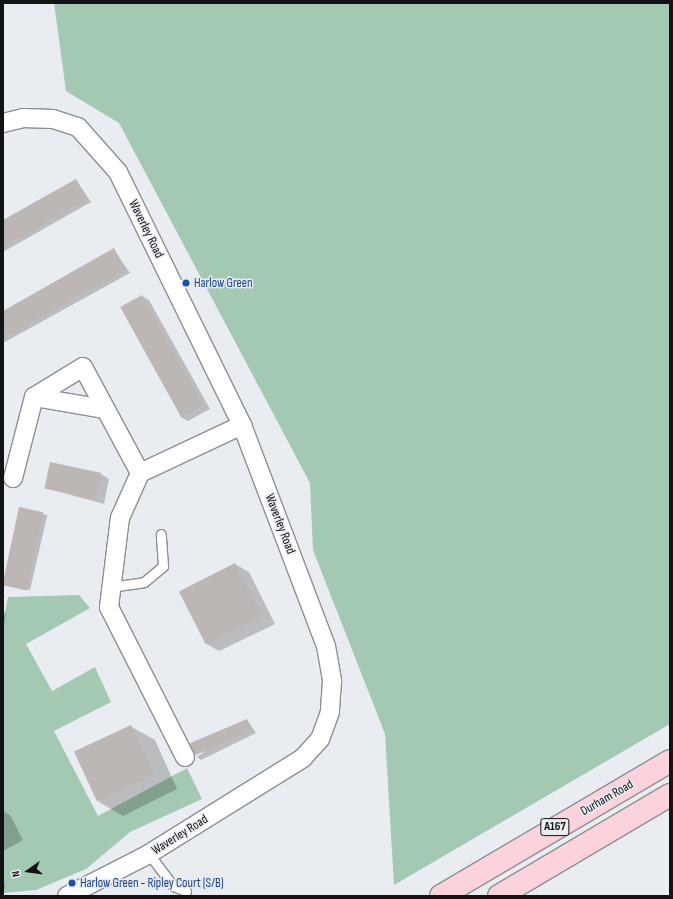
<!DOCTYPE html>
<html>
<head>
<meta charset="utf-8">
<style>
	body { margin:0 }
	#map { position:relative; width:673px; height:899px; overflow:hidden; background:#e9ecf0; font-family:"Sofia Sans Condensed",sans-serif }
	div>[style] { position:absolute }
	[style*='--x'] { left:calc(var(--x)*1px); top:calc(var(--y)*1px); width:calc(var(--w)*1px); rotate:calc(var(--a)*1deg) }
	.green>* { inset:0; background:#a3c9b2 }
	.shadow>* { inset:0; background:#0003; transform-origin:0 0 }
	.building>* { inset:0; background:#bcb7b5; transform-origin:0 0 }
	.roads { filter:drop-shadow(1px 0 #8c8f93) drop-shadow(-1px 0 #8c8f93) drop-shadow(0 1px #8c8f93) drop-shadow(0 -1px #8c8f93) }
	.service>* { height:9px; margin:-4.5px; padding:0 4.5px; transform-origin:4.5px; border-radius:4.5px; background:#fff }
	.minor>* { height:18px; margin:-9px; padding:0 9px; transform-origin:9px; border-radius:9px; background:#fff }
	.primary>* { height:22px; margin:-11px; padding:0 11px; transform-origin:11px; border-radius:11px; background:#fcd2dc }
	.dots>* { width:11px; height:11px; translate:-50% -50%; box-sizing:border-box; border:2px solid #e9ecf0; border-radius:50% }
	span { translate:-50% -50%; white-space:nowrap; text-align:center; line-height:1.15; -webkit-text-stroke:3px #e9ecf0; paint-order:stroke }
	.shield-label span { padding:1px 3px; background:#e9ecf0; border:1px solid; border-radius:3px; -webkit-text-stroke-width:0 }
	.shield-label { font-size:12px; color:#121314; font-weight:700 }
	.street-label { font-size:13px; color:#121314 }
	.transit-label { font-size:13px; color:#164399 }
	.left { translate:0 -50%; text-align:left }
	.frame { position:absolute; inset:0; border:4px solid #121314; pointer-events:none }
	.north { position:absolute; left:8px; top:851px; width:40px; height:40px; -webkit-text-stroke:3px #e9ecf0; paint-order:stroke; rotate:256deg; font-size:11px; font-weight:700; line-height:16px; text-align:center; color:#121314 }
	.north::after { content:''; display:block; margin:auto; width:14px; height:18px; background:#121314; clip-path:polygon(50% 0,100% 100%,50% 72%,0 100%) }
</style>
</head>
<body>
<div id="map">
	<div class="green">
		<div style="clip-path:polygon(54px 3px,670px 3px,670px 724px,394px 885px,385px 734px,313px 550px,310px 483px,119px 123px,66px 91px)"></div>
		<div style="clip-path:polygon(79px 595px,90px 608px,26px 644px,52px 691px,95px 667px,111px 702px,54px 731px,98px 816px,187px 768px,202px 799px,130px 832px,86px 869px,36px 890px,3px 893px,3px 624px,8px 597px)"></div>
	</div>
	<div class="shadow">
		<div style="clip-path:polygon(76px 180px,91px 202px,3px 252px,3px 221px)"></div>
		<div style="clip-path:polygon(114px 250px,130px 273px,3px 343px,3px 312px)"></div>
		<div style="clip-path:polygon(142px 296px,149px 300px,210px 409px,188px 421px,181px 417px)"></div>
		<div style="clip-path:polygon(101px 474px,109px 479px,104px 504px,45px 488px)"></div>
		<div style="left:20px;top:509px;width:28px;height:77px;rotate:13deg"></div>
		<div style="clip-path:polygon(235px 564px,249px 572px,275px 624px,219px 651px,205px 643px)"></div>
		<div style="clip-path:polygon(3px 611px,6px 613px,4px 625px,3px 625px)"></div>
		<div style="clip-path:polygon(247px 720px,256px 733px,201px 760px,197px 757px)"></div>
		<div style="clip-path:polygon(130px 726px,155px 740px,177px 789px,123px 816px,99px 802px)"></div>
		<div style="clip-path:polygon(3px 811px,10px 815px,23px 840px,3px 851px)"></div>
		<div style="clip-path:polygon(3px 874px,5px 888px,3px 888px)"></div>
	</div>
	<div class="building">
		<div style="clip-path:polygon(76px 179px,88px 199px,3px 247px,3px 220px)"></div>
		<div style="clip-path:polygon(114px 248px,126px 270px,3px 338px,3px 311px)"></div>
		<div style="left:142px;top:295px;width:126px;height:25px;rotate:61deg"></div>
		<div style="left:50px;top:462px;width:52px;height:27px;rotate:12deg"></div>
		<div style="left:19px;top:507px;width:25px;height:80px;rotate:12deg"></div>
		<div style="left:235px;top:563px;width:59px;height:63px;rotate:63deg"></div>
		<div style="left:247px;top:719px;width:13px;height:62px;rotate:67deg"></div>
		<div style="left:131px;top:725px;width:55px;height:63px;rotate:65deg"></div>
	</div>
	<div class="roads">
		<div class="service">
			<div style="--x:110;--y:587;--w:34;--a:-8"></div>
			<div style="--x:144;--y:582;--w:25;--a:-40"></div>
			<div style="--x:163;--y:566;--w:32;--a:-94"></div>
			<div style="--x:149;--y:854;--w:40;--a:53"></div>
			<div style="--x:173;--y:886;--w:14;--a:21"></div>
		</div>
		<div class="minor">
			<div style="--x:3;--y:123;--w:21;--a:-14"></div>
			<div style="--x:23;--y:118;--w:30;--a:2"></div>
			<div style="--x:53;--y:119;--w:26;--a:18"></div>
			<div style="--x:78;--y:127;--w:60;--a:48.4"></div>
			<div style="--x:118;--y:172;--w:282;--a:63.9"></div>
			<div style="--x:242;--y:425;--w:236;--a:69.2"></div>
			<div style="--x:326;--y:646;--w:36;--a:80"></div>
			<div style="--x:332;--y:681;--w:31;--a:94"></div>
			<div style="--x:330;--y:712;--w:29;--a:110"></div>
			<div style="--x:320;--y:739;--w:25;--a:132"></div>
			<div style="--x:303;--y:758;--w:181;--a:148.1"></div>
			<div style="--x:149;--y:854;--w:92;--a:152.9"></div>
			<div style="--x:34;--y:397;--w:72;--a:9.6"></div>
			<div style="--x:13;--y:478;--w:84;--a:-75.5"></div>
			<div style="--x:34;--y:397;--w:57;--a:-31.5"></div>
			<div style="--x:83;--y:367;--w:120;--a:61.7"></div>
			<div style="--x:185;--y:757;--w:168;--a:-116.9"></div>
			<div style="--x:109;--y:607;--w:90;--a:-83"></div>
			<div style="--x:120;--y:518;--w:49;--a:-66"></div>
			<div style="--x:140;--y:473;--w:113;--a:-25.2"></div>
		</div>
		<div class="primary">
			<div style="--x:441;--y:896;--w:266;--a:-30.5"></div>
			<div style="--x:499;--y:896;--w:199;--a:-30.6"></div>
		</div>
	</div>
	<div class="dots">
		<div style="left:186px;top:283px;background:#1a4fb4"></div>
		<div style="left:72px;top:883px;background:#1a4fb4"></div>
	</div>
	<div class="shield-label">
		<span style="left:555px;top:827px">A167</span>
	</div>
	<div class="street-label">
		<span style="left:146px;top:229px;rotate:64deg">Waverley Road</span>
		<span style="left:280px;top:524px;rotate:69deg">Waverley Road</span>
		<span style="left:607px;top:798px;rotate:-30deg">Durham Road</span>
		<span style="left:180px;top:835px;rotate:-32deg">Waverley Road</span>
	</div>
	<div class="transit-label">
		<span class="left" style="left:194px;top:283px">Harlow Green</span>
		<span class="left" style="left:80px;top:883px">Harlow Green - Ripley Court (S/B)</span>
	</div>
	<div class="frame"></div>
	<div class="north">N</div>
</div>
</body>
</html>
